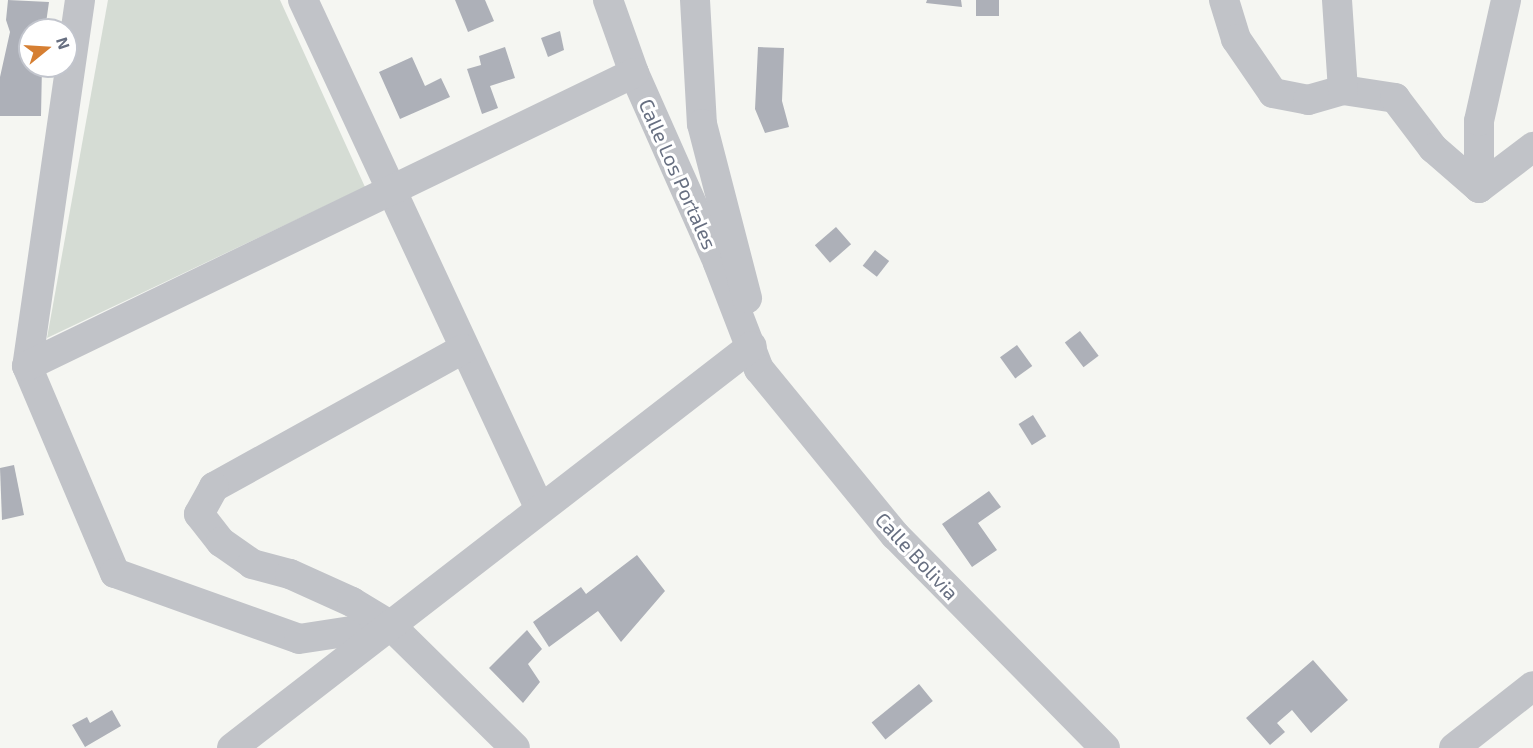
<!DOCTYPE html>
<html>
<head>
<meta charset="utf-8">
<style>
	body { margin:0 }
	#map { position:relative; width:1533px; height:748px; overflow:hidden; background:#f5f6f2; font-family:"Exo 2",sans-serif }
	div>[style] { position:absolute }
	[style*='--x'] { left:calc(var(--x)*1px); top:calc(var(--y)*1px); width:calc(var(--w)*1px); rotate:calc(var(--a)*1deg) }
	.green>* { inset:0; background:#d5dcd4 }
	.building>* { inset:0; background:#adb0b8; transform-origin:0 0 }
	.minor>* { height:30px; margin:-15px; padding:0 15px; transform-origin:15px; border-radius:15px; background:#c1c3c8 }
	span { translate:-50% -50%; white-space:nowrap; text-align:center; line-height:1.15; -webkit-text-stroke:6px #fff; paint-order:stroke }
	.street-label { font-size:20px; color:#676f81 }
	.north { position:absolute; left:18px; top:18px; width:60px; height:60px; box-sizing:border-box; background:#fff; border:2px solid #c2c5cd; border-radius:50%; rotate:72deg; font-size:16px; font-weight:700; line-height:24px; text-align:center; color:#676f81 }
	.north::after { content:''; display:block; margin:auto; width:21px; height:27px; background:#d67f32; clip-path:polygon(50% 0,100% 100%,50% 72%,0 100%) }
</style>
</head>
<body>
<div id="map">
	<div class="green">
		<div style="clip-path:polygon(108px 0,280px 0,365px 187px,47px 338px)"></div>
	</div>
	<div class="building">
		<div style="clip-path:polygon(8px 0,49px 2px,45px 30px,30px 30px,30px 66px,42px 66px,41px 116px,0 116px,0 77px,10px 32px,6px 20px)"></div>
		<div style="clip-path:polygon(455px 0,485px 0,494px 21px,468px 32px)"></div>
		<div style="clip-path:polygon(927px 0,961px 0,962px 7px,926px 3px)"></div>
		<div style="left:976px;top:0;width:23px;height:16px"></div>
		<div style="clip-path:polygon(560px 31px,564px 50px,548px 57px,541px 38px)"></div>
		<div style="clip-path:polygon(505px 47px,515px 78px,490px 86px,498px 108px,482px 114px,467px 69px,481px 65px,479px 56px)"></div>
		<div style="clip-path:polygon(758px 47px,784px 48px,782px 101px,789px 127px,765px 133px,755px 109px)"></div>
		<div style="clip-path:polygon(412px 57px,425px 86px,441px 78px,450px 97px,400px 119px,379px 72px)"></div>
		<div style="left:836px;top:227px;width:23px;height:28px;rotate:49deg"></div>
		<div style="left:875px;top:250px;width:18px;height:20px;rotate:38deg"></div>
		<div style="left:1080px;top:331px;width:31px;height:19px;rotate:53deg"></div>
		<div style="left:1017px;top:345px;width:26px;height:21px;rotate:54deg"></div>
		<div style="left:1033px;top:415px;width:25px;height:17px;rotate:58deg"></div>
		<div style="clip-path:polygon(14px 465px,24px 515px,2px 520px,0 468px)"></div>
		<div style="clip-path:polygon(989px 491px,1001px 507px,978px 523px,997px 550px,972px 567px,942px 524px)"></div>
		<div style="clip-path:polygon(637px 555px,665px 591px,621px 642px,598px 611px,549px 647px,533px 622px,581px 587px,586px 594px)"></div>
		<div style="clip-path:polygon(527px 630px,542px 649px,528px 664px,540px 682px,523px 703px,489px 668px)"></div>
		<div style="clip-path:polygon(1313px 660px,1348px 700px,1311px 733px,1292px 710px,1277px 723px,1285px 732px,1270px 745px,1246px 718px)"></div>
		<div style="left:919px;top:684px;width:22px;height:61px;rotate:51deg"></div>
		<div style="clip-path:polygon(112px 710px,121px 726px,85px 747px,72px 725px,87px 717px,90px 723px)"></div>
	</div>
	<div class="minor">
		<div style="--x:80;--y:0;--w:370;--a:98.2"></div>
		<div style="--x:27;--y:366;--w:225;--a:67"></div>
		<div style="--x:115;--y:573;--w:195;--a:19.7"></div>
		<div style="--x:299;--y:639;--w:92;--a:-8.7"></div>
		<div style="--x:303;--y:0;--w:559;--a:65.04"></div>
		<div style="--x:608;--y:0;--w:77;--a:70.4"></div>
		<div style="--x:634;--y:73;--w:208;--a:66.1"></div>
		<div style="--x:718;--y:263;--w:114;--a:68.9"></div>
		<div style="--x:759;--y:369;--w:215;--a:50.7"></div>
		<div style="--x:895;--y:535;--w:299;--a:45.4"></div>
		<div style="--x:695;--y:0;--w:124;--a:86.8"></div>
		<div style="--x:702;--y:124;--w:180;--a:75.5"></div>
		<div style="--x:1224;--y:0;--w:41;--a:72.9"></div>
		<div style="--x:1236;--y:39;--w:65;--a:55.6"></div>
		<div style="--x:1273;--y:93;--w:36;--a:11"></div>
		<div style="--x:1308;--y:100;--w:36;--a:-16"></div>
		<div style="--x:1343;--y:90;--w:53;--a:8.7"></div>
		<div style="--x:1395;--y:98;--w:63;--a:52.8"></div>
		<div style="--x:1433;--y:148;--w:61;--a:41"></div>
		<div style="--x:1479;--y:188;--w:68;--a:-37.2"></div>
		<div style="--x:1337;--y:0;--w:90;--a:86.2"></div>
		<div style="--x:1479;--y:188;--w:67;--a:-90"></div>
		<div style="--x:1479;--y:121;--w:124;--a:-77.4"></div>
		<div style="--x:463;--y:349;--w:285;--a:151"></div>
		<div style="--x:214;--y:487;--w:31;--a:119"></div>
		<div style="--x:199;--y:514;--w:36;--a:52"></div>
		<div style="--x:221;--y:542;--w:38;--a:35"></div>
		<div style="--x:252;--y:564;--w:39;--a:15"></div>
		<div style="--x:290;--y:574;--w:68;--a:24.3"></div>
		<div style="--x:352;--y:602;--w:44;--a:31.2"></div>
		<div style="--x:390;--y:625;--w:175;--a:44.5"></div>
		<div style="--x:27;--y:366;--w:674;--a:-25.77"></div>
		<div style="--x:232;--y:748;--w:657;--a:-37.71"></div>
		<div style="--x:1454;--y:748;--w:100;--a:-38.1"></div>
	</div>
	<div class="street-label">
		<span style="left:678px;top:174px;rotate:66deg">Calle Los Portales</span>
		<span style="left:917px;top:556px;rotate:47deg">Calle Bolivia</span>
	</div>
	<div class="north">N</div>
</div>
</body>
</html>
